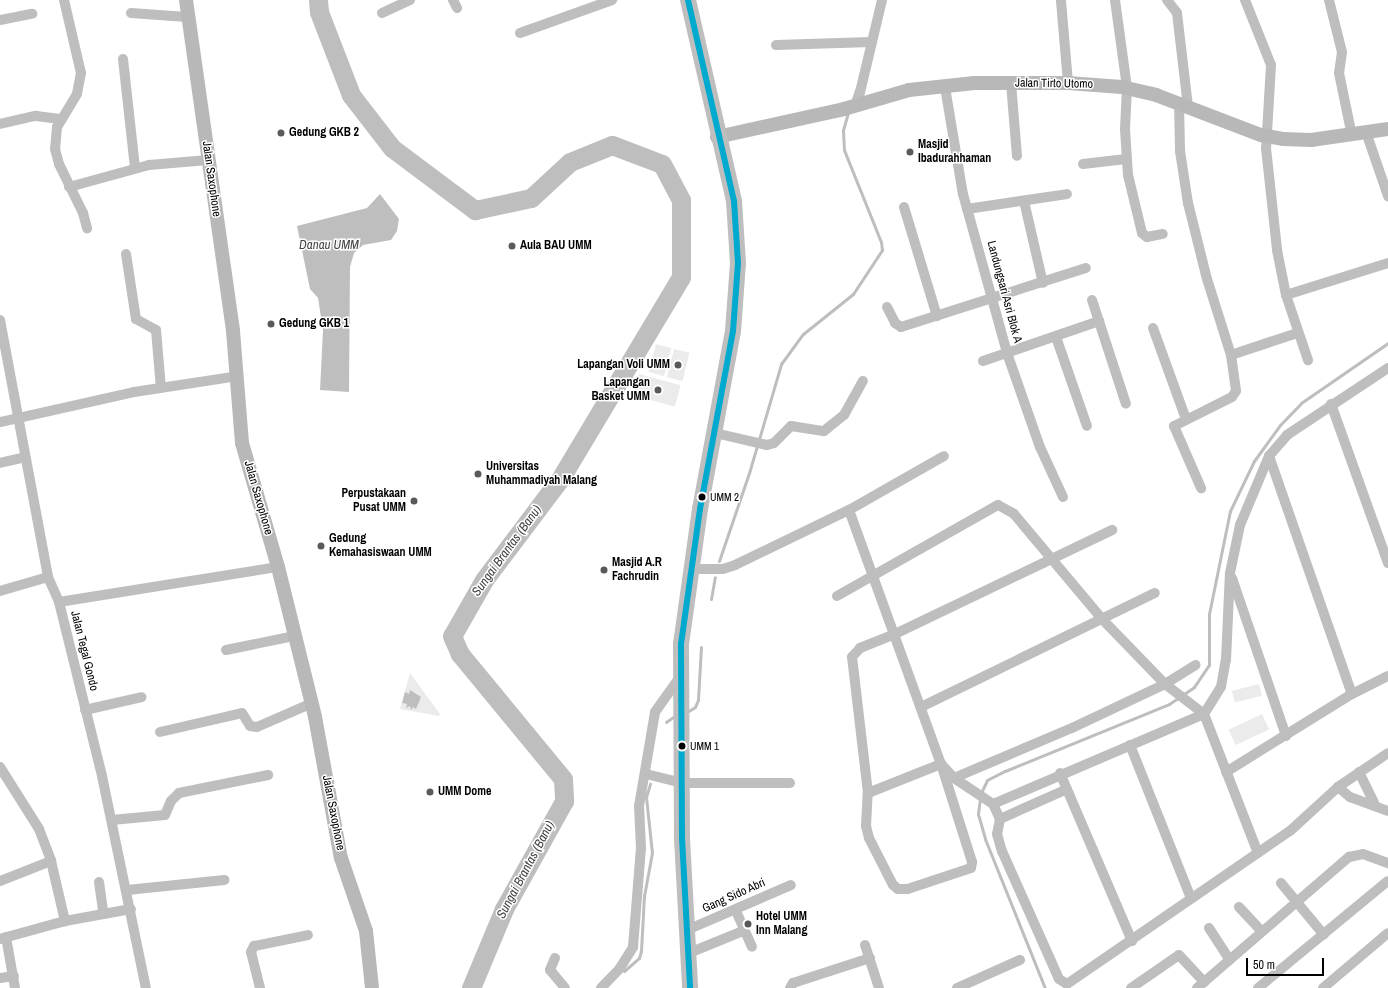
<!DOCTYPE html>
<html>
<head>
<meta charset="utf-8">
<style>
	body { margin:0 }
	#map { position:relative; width:1388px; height:988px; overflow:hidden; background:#fff; font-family:"Archivo Narrow",sans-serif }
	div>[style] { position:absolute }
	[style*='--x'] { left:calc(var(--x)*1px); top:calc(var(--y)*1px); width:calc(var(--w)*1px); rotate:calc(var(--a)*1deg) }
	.green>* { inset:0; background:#ebebeb; transform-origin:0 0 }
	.water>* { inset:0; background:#bebebe }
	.stream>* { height:3px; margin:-1.5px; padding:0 1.5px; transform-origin:1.5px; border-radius:1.5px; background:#bebebe }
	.river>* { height:19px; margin:-9.5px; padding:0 9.5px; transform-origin:9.5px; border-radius:9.5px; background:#bebebe }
	.street>* { height:10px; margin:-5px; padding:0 5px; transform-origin:5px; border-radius:5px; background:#bebebe }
	.secondary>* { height:14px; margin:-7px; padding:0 7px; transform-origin:7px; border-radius:7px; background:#b8b8b8 }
	.primary>* { height:16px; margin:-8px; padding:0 8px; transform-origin:8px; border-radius:8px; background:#bebebe }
	.bus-1>* { height:6px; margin:-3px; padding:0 3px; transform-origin:3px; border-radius:3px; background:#00a9ce }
	.dots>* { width:11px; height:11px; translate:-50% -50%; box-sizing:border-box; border:2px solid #fff; border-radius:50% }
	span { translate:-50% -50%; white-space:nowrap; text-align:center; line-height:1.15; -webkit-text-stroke:3px #fff; paint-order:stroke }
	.bus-label { font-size:11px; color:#000 }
	.left { translate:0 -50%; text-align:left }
	.street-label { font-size:12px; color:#000 }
	.poi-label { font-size:12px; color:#000; font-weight:700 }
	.right { translate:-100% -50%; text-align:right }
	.water-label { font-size:13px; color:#434343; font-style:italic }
	.scale { position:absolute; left:1246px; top:958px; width:78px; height:18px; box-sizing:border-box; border:2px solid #000; border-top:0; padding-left:5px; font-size:12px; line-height:14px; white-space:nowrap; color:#000; -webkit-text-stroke:3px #fff; paint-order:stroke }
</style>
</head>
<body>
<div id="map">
	<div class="green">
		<div style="left:656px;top:344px;width:16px;height:29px;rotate:15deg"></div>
		<div style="left:674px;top:349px;width:16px;height:29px;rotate:14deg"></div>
		<div style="left:639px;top:374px;width:43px;height:22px;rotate:15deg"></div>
		<div style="clip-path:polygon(410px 673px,440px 714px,439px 716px,400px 709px)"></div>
		<div style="left:1259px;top:684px;width:12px;height:28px;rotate:76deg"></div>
		<div style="left:1262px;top:714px;width:17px;height:37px;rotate:65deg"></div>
	</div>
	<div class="water">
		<div style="clip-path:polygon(380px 194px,399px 219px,397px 231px,391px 240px,363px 245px,354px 253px,350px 267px,349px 392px,320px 390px,323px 330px,318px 298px,310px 289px,297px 226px,367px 208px)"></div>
		<div style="clip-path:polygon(410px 690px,421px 697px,416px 709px,413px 707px,411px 710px,410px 706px,406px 708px,407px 704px,402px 703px,405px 692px,409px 694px)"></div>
	</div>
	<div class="stream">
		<div style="--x:852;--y:102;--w:13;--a:-72"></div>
		<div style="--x:719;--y:561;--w:93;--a:-71.2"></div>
		<div style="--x:749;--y:473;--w:114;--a:-73.6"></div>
		<div style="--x:781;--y:364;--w:37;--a:-54"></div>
		<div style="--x:803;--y:334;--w:64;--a:-38.7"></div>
		<div style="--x:853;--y:294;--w:53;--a:-56.6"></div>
		<div style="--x:882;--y:250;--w:8;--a:-97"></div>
		<div style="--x:881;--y:242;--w:99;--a:-111.9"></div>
		<div style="--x:844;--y:150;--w:20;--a:-93"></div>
		<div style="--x:843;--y:130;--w:18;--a:-74"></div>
		<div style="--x:711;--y:599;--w:22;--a:-80"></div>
		<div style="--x:687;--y:712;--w:9;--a:-32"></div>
		<div style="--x:695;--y:707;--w:8;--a:-67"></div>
		<div style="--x:698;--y:700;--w:53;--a:-86.8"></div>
		<div style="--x:666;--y:722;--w:12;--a:-35"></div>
		<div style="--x:981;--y:793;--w:14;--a:-65"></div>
		<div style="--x:987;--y:780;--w:20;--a:-27"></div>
		<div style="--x:1005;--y:771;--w:177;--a:-22.2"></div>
		<div style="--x:1169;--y:704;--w:30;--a:-34"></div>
		<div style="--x:1194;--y:687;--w:27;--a:-56"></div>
		<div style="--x:1209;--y:665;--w:51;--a:-90"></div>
		<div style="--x:1209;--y:614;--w:105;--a:-78.5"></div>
		<div style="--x:1230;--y:511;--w:55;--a:-64.4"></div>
		<div style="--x:1254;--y:461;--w:44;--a:-54.2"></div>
		<div style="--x:1280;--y:425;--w:30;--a:-46"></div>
		<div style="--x:1301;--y:403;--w:106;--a:-34.6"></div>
		<div style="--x:980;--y:799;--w:15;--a:98"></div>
		<div style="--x:978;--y:814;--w:26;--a:74"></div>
		<div style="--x:985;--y:839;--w:161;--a:68.1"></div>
		<div style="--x:624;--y:971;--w:20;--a:-41"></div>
		<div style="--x:639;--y:958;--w:7;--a:-74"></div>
		<div style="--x:641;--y:951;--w:55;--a:-86.9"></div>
		<div style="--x:644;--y:896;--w:44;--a:-79.5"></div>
		<div style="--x:652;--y:853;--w:56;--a:-96.1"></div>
		<div style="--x:646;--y:797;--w:14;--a:-73"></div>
	</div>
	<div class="river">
		<div style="--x:318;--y:0;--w:12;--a:85"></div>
		<div style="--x:319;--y:12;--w:89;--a:68.9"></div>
		<div style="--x:351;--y:95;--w:67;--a:52.3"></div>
		<div style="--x:392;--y:148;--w:104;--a:36.8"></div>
		<div style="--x:475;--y:210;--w:57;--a:-12.1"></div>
		<div style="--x:531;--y:198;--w:53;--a:-42.7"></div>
		<div style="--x:570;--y:162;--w:45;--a:-22"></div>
		<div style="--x:612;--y:145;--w:53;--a:20.8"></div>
		<div style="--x:662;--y:164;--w:41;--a:62.2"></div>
		<div style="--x:681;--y:200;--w:77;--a:90"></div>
		<div style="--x:681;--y:277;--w:235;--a:120.9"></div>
		<div style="--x:560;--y:479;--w:126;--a:127"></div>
		<div style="--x:484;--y:580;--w:64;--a:119.7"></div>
		<div style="--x:452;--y:636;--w:20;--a:66"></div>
		<div style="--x:460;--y:654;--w:162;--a:50.5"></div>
		<div style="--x:563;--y:779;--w:22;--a:87"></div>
		<div style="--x:564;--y:801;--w:124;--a:119.1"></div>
		<div style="--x:504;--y:909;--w:86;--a:112.7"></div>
	</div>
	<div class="street">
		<div style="--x:64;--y:0;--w:75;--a:76.9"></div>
		<div style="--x:81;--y:73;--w:21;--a:101"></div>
		<div style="--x:77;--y:94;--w:39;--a:121"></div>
		<div style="--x:57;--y:127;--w:22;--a:95"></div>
		<div style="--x:55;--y:149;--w:16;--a:75"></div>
		<div style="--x:59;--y:164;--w:55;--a:63.9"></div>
		<div style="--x:83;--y:213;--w:16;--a:75"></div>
		<div style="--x:453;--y:0;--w:9;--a:63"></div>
		<div style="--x:1115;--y:0;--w:89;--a:82.2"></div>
		<div style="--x:1127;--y:88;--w:41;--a:92.8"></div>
		<div style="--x:1125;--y:129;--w:46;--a:86.3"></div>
		<div style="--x:1128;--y:175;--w:60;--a:76.4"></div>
		<div style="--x:1142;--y:233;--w:6;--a:39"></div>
		<div style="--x:1147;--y:237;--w:16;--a:-11"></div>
		<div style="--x:1167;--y:0;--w:16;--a:52"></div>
		<div style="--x:1177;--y:13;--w:94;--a:83.3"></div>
		<div style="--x:1245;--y:0;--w:70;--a:68.2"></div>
		<div style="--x:1271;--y:65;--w:83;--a:93.4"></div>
		<div style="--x:1266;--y:148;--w:103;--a:83.8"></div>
		<div style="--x:1277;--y:250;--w:46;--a:78.7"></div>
		<div style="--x:1286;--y:295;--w:69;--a:71.3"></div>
		<div style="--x:1329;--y:0;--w:54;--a:76"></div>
		<div style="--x:1342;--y:52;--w:21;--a:98"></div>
		<div style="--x:1339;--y:73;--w:64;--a:78.3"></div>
		<div style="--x:1061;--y:1;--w:82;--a:85.1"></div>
		<div style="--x:131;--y:13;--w:56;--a:4.1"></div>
		<div style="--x:382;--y:13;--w:31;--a:-25"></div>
		<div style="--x:0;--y:20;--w:33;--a:-11"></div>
		<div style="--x:520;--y:33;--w:98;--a:-19.7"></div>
		<div style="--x:776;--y:45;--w:95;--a:-1.8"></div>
		<div style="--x:123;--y:59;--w:110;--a:83.7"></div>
		<div style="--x:1011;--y:83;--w:73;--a:85.3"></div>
		<div style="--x:945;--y:87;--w:109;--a:80.5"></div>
		<div style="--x:963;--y:194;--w:165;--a:74.5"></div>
		<div style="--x:1007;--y:353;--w:100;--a:70.7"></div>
		<div style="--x:1040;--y:447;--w:55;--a:65.3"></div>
		<div style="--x:1179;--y:102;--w:49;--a:88.8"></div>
		<div style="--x:1180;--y:151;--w:53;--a:81.3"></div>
		<div style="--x:1188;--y:203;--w:78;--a:76"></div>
		<div style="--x:1207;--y:279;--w:80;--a:72.5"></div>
		<div style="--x:1231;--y:355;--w:36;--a:82"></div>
		<div style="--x:1236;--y:391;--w:7;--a:124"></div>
		<div style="--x:1232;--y:397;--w:65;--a:153.4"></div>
		<div style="--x:1174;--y:426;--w:68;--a:66.5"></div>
		<div style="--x:857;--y:105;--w:108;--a:-76.6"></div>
		<div style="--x:0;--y:124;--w:37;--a:-13"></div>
		<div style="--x:36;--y:116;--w:26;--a:7"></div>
		<div style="--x:1367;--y:135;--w:65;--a:71"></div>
		<div style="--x:1083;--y:164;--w:43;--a:-6.6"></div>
		<div style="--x:69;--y:187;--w:83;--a:-15.4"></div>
		<div style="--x:149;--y:165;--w:59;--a:-4.8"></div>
		<div style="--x:1024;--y:201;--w:84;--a:77"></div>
		<div style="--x:904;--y:207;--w:114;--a:73.2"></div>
		<div style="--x:967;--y:209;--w:101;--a:-8.5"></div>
		<div style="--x:126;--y:254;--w:66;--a:81.3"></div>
		<div style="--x:136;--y:319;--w:23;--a:29"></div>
		<div style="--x:156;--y:330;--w:58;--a:85.1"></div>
		<div style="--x:1286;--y:295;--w:107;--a:-17.4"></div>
		<div style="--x:1092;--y:300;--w:109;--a:71.9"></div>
		<div style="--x:887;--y:307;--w:18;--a:63"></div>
		<div style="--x:895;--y:323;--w:7;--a:34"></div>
		<div style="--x:901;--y:327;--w:194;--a:-17.7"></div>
		<div style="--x:0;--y:320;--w:261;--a:79.4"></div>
		<div style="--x:48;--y:577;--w:27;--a:66"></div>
		<div style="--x:59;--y:602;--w:179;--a:76.1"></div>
		<div style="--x:102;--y:776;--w:217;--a:78.3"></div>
		<div style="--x:1153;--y:328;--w:97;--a:70.1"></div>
		<div style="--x:1056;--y:337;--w:94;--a:70.8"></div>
		<div style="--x:1231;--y:355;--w:70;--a:-18.4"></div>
		<div style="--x:983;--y:361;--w:123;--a:-19"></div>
		<div style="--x:1331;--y:404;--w:169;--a:70.3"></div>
		<div style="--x:0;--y:422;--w:137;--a:-12.6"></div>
		<div style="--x:134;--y:392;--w:105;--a:-8.7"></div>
		<div style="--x:715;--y:433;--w:53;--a:13"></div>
		<div style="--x:767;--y:445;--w:7;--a:-16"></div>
		<div style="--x:774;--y:443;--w:24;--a:-45"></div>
		<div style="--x:791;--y:426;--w:33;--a:9"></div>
		<div style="--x:824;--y:431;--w:26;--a:-39"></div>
		<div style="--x:844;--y:415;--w:39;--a:-61"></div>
		<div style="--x:1269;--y:456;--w:252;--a:70.8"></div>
		<div style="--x:0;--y:463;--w:26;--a:-13"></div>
		<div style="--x:849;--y:510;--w:270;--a:70.1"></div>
		<div style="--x:941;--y:764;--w:19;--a:47"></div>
		<div style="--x:954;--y:778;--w:128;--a:-23"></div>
		<div style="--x:1072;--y:728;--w:103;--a:-25.3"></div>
		<div style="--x:1165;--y:684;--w:36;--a:-32"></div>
		<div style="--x:690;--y:569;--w:33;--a:0"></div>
		<div style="--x:723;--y:569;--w:13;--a:-18"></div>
		<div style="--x:735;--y:565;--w:127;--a:-25.8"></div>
		<div style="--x:849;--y:510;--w:109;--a:-29.6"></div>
		<div style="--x:1232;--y:578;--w:167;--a:71.1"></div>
		<div style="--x:0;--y:591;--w:50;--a:-16.3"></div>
		<div style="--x:837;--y:596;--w:185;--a:-29.5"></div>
		<div style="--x:998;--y:505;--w:18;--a:29"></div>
		<div style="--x:1014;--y:514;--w:138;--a:50"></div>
		<div style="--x:1103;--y:620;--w:89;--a:45.9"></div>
		<div style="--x:1165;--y:684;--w:49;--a:37.6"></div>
		<div style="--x:1204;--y:714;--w:32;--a:-58"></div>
		<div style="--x:1221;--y:687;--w:27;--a:-80"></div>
		<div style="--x:1226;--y:660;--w:87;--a:-87.4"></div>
		<div style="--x:1230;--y:573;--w:49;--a:-78.2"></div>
		<div style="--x:1240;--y:525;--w:75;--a:-67.2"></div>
		<div style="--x:1269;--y:456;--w:28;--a:-49"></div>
		<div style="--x:1287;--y:435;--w:121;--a:-33.6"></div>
		<div style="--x:59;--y:602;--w:222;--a:-9.1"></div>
		<div style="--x:226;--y:650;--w:69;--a:-11.6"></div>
		<div style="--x:921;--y:707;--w:260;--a:-26"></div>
		<div style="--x:85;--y:710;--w:58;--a:-12.8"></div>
		<div style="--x:160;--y:732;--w:84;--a:-13"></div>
		<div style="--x:242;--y:713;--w:15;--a:58"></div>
		<div style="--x:250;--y:726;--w:7;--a:8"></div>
		<div style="--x:257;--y:727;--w:58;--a:-23.5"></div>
		<div style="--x:1130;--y:745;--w:165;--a:68.3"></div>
		<div style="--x:0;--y:767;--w:73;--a:57.8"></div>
		<div style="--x:39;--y:829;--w:34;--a:69"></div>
		<div style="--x:51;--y:861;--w:62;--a:76.9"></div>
		<div style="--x:1226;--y:772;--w:148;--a:-31.8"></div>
		<div style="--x:1352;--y:694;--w:40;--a:-26.6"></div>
		<div style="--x:1359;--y:772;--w:34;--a:64"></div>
		<div style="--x:1060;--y:773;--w:183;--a:66.8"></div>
		<div style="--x:646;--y:774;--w:36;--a:14"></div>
		<div style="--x:681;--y:783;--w:109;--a:0"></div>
		<div style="--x:954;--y:778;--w:47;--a:33.7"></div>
		<div style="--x:993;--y:804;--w:17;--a:65"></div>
		<div style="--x:1000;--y:819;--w:15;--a:101"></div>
		<div style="--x:997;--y:834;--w:18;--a:74"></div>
		<div style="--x:1002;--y:851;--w:140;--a:66"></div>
		<div style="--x:1059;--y:979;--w:9;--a:32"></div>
		<div style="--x:1067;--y:984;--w:270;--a:-34.5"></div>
		<div style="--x:1290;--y:831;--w:65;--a:-42.5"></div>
		<div style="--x:1338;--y:787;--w:60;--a:-34.2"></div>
		<div style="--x:1338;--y:787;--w:16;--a:40"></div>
		<div style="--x:1350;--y:797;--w:40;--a:20.2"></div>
		<div style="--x:868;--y:793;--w:79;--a:-21.7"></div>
		<div style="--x:941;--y:764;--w:103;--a:72.4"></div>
		<div style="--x:972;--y:862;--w:6;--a:99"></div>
		<div style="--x:971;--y:868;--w:66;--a:161.6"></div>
		<div style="--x:908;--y:889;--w:10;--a:180"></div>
		<div style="--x:898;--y:889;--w:6;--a:-141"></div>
		<div style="--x:893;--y:885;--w:53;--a:-117.1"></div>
		<div style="--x:869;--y:838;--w:12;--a:-104"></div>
		<div style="--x:866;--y:826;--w:33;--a:-87"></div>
		<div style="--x:868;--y:793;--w:137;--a:-96.7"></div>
		<div style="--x:852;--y:657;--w:12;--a:-48"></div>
		<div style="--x:860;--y:648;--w:38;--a:-22"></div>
		<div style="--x:895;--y:634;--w:241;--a:-25.6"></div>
		<div style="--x:993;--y:804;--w:229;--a:-23.1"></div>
		<div style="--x:1204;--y:714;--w:149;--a:68.8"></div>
		<div style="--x:1000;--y:819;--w:73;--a:-24.1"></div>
		<div style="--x:112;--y:820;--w:53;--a:-5.4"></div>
		<div style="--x:165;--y:815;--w:15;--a:-67"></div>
		<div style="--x:171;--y:801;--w:11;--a:-45"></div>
		<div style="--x:179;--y:793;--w:91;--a:-11.4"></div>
		<div style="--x:0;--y:881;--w:55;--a:-21.4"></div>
		<div style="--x:99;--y:882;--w:30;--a:82"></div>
		<div style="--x:1281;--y:883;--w:67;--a:50.4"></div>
		<div style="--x:127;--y:890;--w:98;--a:-5.9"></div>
		<div style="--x:1239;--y:907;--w:33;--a:47"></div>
		<div style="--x:736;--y:911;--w:39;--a:66"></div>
		<div style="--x:1209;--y:928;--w:38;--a:57"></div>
		<div style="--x:687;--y:930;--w:113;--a:-23.4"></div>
		<div style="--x:6;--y:937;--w:52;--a:80"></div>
		<div style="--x:0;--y:939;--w:67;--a:-15.5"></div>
		<div style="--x:65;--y:921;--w:67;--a:-10.3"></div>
		<div style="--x:865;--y:945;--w:45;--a:72"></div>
		<div style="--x:689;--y:953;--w:58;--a:-22.2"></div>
		<div style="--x:555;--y:958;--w:13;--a:113"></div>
		<div style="--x:550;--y:970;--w:23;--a:50"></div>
		<div style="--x:0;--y:978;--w:14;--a:-8"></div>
		<div style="--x:260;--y:988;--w:37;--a:-104"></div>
		<div style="--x:251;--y:952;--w:7;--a:-63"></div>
		<div style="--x:254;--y:946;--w:55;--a:-11.5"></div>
		<div style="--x:601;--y:988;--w:28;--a:-46"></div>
		<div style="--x:620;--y:968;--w:25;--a:-58"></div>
		<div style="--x:633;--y:947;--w:99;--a:-85.4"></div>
		<div style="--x:641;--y:848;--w:42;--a:-92.7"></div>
		<div style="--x:639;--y:806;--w:95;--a:-80.3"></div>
		<div style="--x:655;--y:712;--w:43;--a:-54.5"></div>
		<div style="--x:790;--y:988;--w:6;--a:-59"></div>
		<div style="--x:793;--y:983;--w:81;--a:-18"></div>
		<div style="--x:957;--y:988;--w:69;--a:-24"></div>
		<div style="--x:1131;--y:988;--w:58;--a:-34.5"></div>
		<div style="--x:1179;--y:955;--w:37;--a:47"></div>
		<div style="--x:1197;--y:988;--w:201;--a:-40.8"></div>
		<div style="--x:1349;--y:857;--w:14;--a:-12"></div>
		<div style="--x:1363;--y:854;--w:27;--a:20"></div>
		<div style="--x:1258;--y:988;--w:168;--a:-39.5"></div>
		<div style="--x:1323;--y:988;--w:85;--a:-40.2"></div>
	</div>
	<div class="secondary">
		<div style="--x:186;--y:0;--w:334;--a:81.9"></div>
		<div style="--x:233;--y:331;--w:112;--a:85.4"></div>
		<div style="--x:242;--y:443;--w:129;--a:73.8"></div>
		<div style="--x:278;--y:567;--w:154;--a:76.1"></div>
		<div style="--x:315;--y:717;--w:143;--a:79.6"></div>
		<div style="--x:341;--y:858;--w:77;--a:71.1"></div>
		<div style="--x:366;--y:931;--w:57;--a:84"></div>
		<div style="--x:717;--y:137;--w:130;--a:-12.4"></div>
		<div style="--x:844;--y:109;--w:68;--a:-16.3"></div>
		<div style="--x:909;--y:90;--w:66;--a:-6.1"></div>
		<div style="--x:975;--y:83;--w:93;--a:0"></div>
		<div style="--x:1068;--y:83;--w:54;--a:4.2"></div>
		<div style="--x:1122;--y:87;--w:35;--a:13"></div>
		<div style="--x:1156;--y:95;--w:112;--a:20.9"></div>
		<div style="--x:1261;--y:135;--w:22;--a:10"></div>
		<div style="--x:1283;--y:139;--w:28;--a:2"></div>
		<div style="--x:1311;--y:140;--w:78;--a:-8.1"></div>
	</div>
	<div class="primary">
		<div style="--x:688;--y:0;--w:206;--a:77.1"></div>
		<div style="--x:734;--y:201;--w:62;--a:86.3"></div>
		<div style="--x:738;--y:263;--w:68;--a:94.2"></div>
		<div style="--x:733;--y:331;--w:181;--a:100.5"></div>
		<div style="--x:700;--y:509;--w:136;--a:98"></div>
		<div style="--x:681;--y:644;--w:194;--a:89.7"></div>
		<div style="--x:682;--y:838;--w:150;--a:86.9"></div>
	</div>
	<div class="bus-1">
		<div style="--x:688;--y:0;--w:206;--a:77.1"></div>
		<div style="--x:734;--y:201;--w:62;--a:86.3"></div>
		<div style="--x:738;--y:263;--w:68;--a:94.2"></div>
		<div style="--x:733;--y:331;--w:181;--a:100.5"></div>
		<div style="--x:700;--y:509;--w:136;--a:98"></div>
		<div style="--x:681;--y:644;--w:194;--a:89.7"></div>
		<div style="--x:682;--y:838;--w:150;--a:86.9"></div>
	</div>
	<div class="dots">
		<div style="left:281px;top:133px;background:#595959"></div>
		<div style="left:910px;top:152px;background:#595959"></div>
		<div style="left:512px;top:246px;background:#595959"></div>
		<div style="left:271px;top:324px;background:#595959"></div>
		<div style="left:678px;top:365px;background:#595959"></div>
		<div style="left:658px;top:390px;background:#595959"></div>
		<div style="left:478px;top:474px;background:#595959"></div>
		<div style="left:702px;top:497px;background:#000"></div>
		<div style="left:414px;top:501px;background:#595959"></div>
		<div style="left:321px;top:546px;background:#595959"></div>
		<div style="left:604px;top:570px;background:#595959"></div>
		<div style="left:682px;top:746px;background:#000"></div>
		<div style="left:430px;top:792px;background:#595959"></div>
		<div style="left:748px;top:924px;background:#595959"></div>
	</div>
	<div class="bus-label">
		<span class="left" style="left:710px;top:497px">UMM 2</span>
		<span class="left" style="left:690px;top:746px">UMM 1</span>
	</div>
	<div class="street-label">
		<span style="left:1054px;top:84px;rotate:1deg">Jalan Tirto Utomo</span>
		<span style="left:211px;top:179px;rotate:82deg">Jalan Saxophone</span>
		<span style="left:1004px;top:292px;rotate:75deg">Landungsari Asri Blok A</span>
		<span style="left:258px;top:498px;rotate:74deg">Jalan Saxophone</span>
		<span style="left:84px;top:651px;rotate:76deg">Jalan Tegal Gondo</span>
		<span style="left:333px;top:813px;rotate:79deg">Jalan Saxophone</span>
		<span style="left:734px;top:896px;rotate:-24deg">Gang Sido Abri</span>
	</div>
	<div class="poi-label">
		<span class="left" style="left:289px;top:133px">Gedung GKB 2</span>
		<span class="left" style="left:918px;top:152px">Masjid<br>Ibadurahhaman</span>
		<span class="left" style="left:520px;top:246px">Aula BAU UMM</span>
		<span class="left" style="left:279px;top:324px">Gedung GKB 1</span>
		<span class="right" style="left:670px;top:365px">Lapangan Voli UMM</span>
		<span class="right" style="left:650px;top:390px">Lapangan<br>Basket UMM</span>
		<span class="left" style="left:486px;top:474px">Universitas<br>Muhammadiyah Malang</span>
		<span class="right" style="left:406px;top:501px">Perpustakaan<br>Pusat UMM</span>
		<span class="left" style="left:329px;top:546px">Gedung<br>Kemahasiswaan UMM</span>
		<span class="left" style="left:612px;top:570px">Masjid A.R<br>Fachrudin</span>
		<span class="left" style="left:438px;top:792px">UMM Dome</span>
		<span class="left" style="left:756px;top:924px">Hotel UMM<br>Inn Malang</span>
	</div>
	<div class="water-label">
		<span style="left:329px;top:245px">Danau UMM</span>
		<span style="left:507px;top:551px;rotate:-54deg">Sungai Brantas (Banu)</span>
		<span style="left:526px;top:870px;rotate:-62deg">Sungai Brantas (Banu)</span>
	</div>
	<div class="scale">50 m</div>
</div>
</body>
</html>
